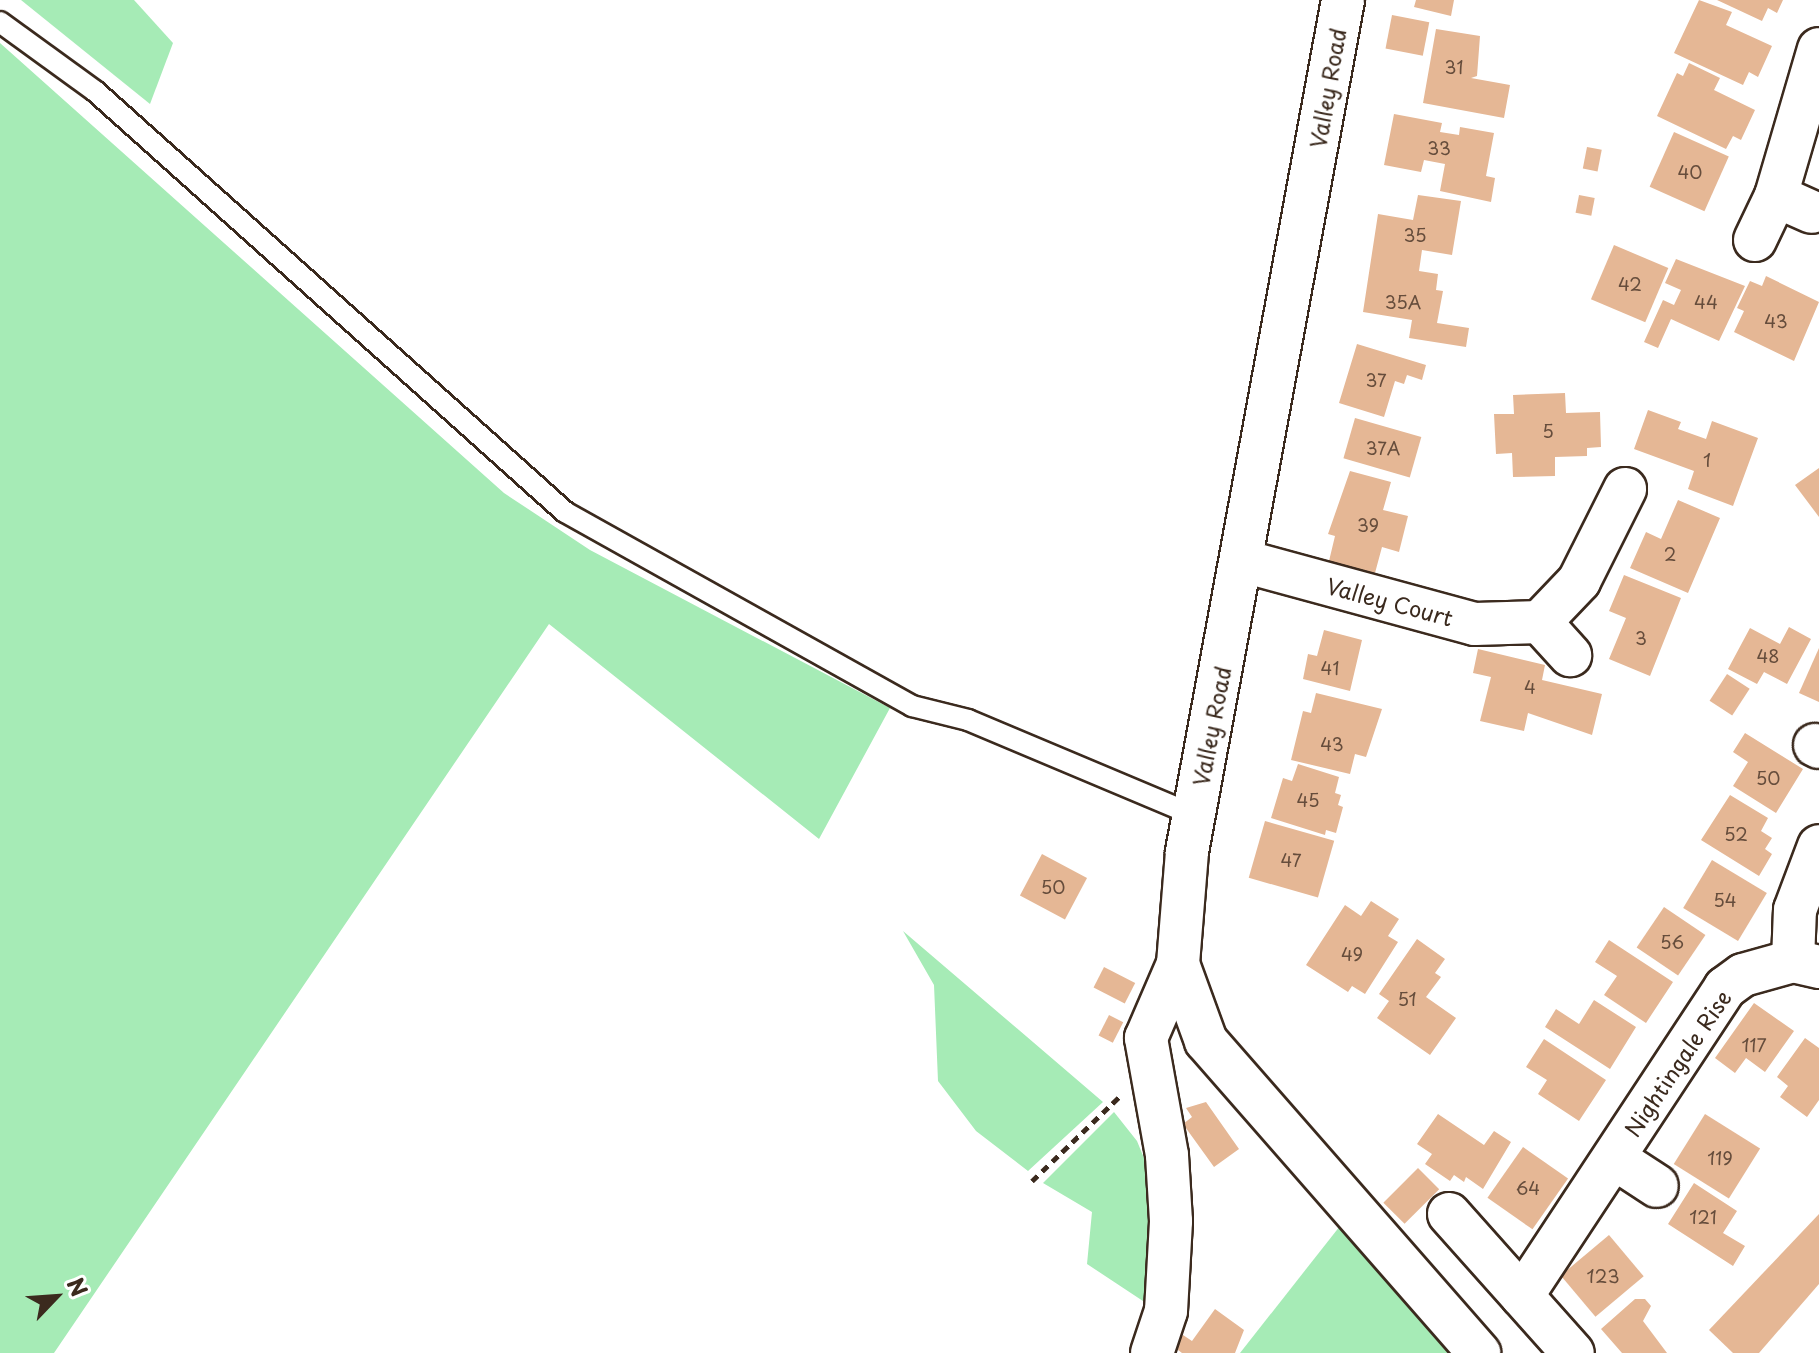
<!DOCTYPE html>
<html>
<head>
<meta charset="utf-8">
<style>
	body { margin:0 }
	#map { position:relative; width:1819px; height:1353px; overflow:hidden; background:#fff; font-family:"Playpen Sans",sans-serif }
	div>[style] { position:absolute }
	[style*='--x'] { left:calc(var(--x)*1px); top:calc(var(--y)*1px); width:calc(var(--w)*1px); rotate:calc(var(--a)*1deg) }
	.green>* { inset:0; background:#a6ebb6 }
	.building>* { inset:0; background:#e5b795; transform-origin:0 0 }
	.path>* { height:5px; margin-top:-2.5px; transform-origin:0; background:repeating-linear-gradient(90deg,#3b2a1e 0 8px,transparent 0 14px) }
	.roads { filter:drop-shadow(2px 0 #3b2a1e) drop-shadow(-2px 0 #3b2a1e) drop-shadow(0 2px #3b2a1e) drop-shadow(0 -2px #3b2a1e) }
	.lane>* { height:20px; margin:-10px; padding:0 10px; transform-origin:10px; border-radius:10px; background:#fff }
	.street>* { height:42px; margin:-21px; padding:0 21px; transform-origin:21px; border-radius:21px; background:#fff }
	span { translate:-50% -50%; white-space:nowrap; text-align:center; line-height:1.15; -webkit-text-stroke:6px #fff; paint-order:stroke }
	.number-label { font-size:18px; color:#664d3c }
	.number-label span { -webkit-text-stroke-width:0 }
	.street-label { font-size:22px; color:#3b2a1e }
	.north { position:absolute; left:16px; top:1257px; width:80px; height:80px; -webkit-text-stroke:6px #fff; paint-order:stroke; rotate:65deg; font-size:22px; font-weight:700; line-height:32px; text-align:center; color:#3b2a1e }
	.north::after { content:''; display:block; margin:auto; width:28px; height:36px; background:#3b2a1e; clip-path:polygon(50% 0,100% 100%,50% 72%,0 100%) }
</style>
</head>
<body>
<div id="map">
	<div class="green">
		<div style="clip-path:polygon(21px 0,134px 0,173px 43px,150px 104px)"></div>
		<div style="clip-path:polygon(0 43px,504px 493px,590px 550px,890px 708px,819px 839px,549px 624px,54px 1353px,0 1353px)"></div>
		<div style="clip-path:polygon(903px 931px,1103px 1102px,1028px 1171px,976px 1131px,938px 1081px,934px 985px)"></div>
		<div style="clip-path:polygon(1114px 1112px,1137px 1141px,1157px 1190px,1149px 1305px,1087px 1264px,1092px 1212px,1043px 1183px)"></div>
		<div style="clip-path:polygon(1340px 1226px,1359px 1246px,1450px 1353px,1240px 1353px)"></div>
	</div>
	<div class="building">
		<div style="clip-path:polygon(1416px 0,1454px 0,1451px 16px,1414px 7px)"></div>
		<div style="clip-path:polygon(1699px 0,1732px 12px,1726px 25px,1772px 46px,1758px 77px,1749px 72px,1743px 85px,1674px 53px)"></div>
		<div style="clip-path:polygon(1717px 0,1783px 0,1777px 13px,1768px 8px,1762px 21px)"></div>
		<div style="left:1392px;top:15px;width:38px;height:34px;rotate:11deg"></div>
		<div style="clip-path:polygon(1436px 29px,1480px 36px,1477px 76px,1471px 78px,1510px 85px,1504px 118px,1423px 103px)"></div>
		<div style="clip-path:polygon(1689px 63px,1720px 78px,1714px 90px,1755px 110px,1741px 140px,1733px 136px,1726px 149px,1657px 116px,1677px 73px,1683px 76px)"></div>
		<div style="clip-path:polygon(1394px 114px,1442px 123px,1440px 132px,1459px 135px,1460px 127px,1494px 133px,1486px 176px,1495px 178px,1491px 202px,1440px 191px,1445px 164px,1424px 160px,1421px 172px,1384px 165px)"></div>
		<div style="left:1674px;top:132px;width:60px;height:60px;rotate:24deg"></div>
		<div style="left:1587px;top:147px;width:15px;height:22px;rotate:11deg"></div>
		<div style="clip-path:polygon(1418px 195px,1461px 201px,1452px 255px,1422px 250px,1419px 271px,1438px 274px,1436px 290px,1443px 291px,1437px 323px,1469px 328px,1466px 347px,1409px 338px,1412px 320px,1363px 312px,1378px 214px,1413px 220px)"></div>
		<div style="left:1579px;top:195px;width:16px;height:18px;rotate:11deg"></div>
		<div style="left:1614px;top:245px;width:59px;height:59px;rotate:23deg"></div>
		<div style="clip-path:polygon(1676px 259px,1745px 286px,1719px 341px,1671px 319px,1658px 348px,1644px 342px,1663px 300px,1674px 305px,1681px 290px,1665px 283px)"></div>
		<div style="clip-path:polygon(1766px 276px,1819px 302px,1794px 361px,1734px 332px,1744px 311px,1737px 308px,1750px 281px,1762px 286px)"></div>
		<div style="clip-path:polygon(1357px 344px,1426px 365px,1422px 380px,1407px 375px,1404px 384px,1395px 381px,1384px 417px,1339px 403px)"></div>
		<div style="clip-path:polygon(1565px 393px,1566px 413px,1600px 412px,1601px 447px,1587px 448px,1587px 456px,1555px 457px,1555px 476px,1513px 477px,1512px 453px,1496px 454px,1494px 414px,1514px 414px,1513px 395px)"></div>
		<div style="clip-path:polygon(1648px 410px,1681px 422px,1678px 429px,1706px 439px,1712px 421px,1758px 438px,1733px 506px,1688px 489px,1694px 471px,1634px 449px)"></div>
		<div style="left:1355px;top:418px;width:69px;height:42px;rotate:16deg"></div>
		<div style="clip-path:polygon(1819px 468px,1819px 517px,1795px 485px)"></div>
		<div style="clip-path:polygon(1350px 471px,1391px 482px,1383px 510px,1408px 516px,1399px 552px,1382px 547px,1375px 573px,1329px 561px,1335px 536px,1328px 534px)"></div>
		<div style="clip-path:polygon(1678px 500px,1720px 518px,1688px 593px,1630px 568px,1646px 532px,1661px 539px)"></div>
		<div style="clip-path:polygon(1624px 575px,1681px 598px,1650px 676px,1609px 659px,1626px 618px,1609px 611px)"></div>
		<div style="clip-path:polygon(1789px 627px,1811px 639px,1787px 684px,1764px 672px,1757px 684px,1728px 669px,1750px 628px,1780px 644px)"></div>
		<div style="clip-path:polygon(1324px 630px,1362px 640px,1350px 691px,1303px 679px,1308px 654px,1317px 656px)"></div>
		<div style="clip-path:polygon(1819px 648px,1819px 702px,1799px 693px)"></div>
		<div style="clip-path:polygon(1478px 649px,1545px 665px,1542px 680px,1602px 694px,1592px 735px,1528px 713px,1524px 731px,1480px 721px,1491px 677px,1473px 673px)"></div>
		<div style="left:1727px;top:674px;width:27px;height:32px;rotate:33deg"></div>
		<div style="clip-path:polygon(1316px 693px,1382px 709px,1366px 757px,1355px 754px,1350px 774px,1291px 760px,1303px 711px,1311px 713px)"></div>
		<div style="clip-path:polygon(1745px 733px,1803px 769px,1776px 813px,1733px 786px,1748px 762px,1733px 752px)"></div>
		<div style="clip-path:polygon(1298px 764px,1339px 777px,1335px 793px,1341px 795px,1338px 805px,1343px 807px,1336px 833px,1326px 830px,1325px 835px,1271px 818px,1283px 778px,1292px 781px)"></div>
		<div style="clip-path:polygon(1730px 795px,1768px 818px,1761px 831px,1772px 838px,1765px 849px,1772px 854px,1759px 876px,1701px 840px)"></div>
		<div style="left:1265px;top:821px;width:72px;height:59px;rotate:16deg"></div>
		<div style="left:1042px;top:854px;width:51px;height:47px;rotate:28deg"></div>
		<div style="left:1712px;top:860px;width:64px;height:56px;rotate:31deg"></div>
		<div style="clip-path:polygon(1371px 901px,1399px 919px,1388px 936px,1398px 942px,1365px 994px,1352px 986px,1348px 992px,1306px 965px,1345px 905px,1361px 916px)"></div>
		<div style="left:1664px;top:907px;width:50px;height:49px;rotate:34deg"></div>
		<div style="clip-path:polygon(1417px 939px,1445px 959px,1435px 973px,1441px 977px,1426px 997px,1456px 1018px,1430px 1055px,1377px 1018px,1389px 1001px,1379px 994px)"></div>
		<div style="clip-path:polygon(1609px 940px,1673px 982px,1646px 1023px,1604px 995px,1617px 976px,1595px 962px)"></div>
		<div style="left:1104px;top:967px;width:35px;height:23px;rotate:27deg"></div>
		<div style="clip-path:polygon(1594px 1000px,1636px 1027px,1610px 1069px,1545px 1027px,1556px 1009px,1579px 1024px)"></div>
		<div style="clip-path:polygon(1754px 1003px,1794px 1031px,1765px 1072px,1746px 1058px,1735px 1073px,1715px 1058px)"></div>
		<div style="left:1109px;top:1015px;width:16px;height:23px;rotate:27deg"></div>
		<div style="clip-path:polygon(1805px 1038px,1819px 1048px,1819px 1100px,1807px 1117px,1780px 1097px,1788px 1086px,1777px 1077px)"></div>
		<div style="clip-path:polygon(1544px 1039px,1606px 1080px,1579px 1121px,1538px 1094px,1547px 1080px,1526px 1067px)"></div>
		<div style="clip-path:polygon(1206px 1102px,1239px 1149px,1214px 1167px,1183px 1124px,1192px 1117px,1186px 1108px)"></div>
		<div style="clip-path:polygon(1438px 1114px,1484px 1145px,1494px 1131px,1511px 1142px,1483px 1189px,1466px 1177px,1464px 1182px,1454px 1175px,1450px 1181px,1425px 1164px,1432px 1154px,1417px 1144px)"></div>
		<div style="left:1705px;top:1114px;width:65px;height:59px;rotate:32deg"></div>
		<div style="left:1523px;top:1147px;width:55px;height:62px;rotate:35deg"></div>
		<div style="left:1418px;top:1168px;width:30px;height:49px;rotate:45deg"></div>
		<div style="clip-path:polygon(1694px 1183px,1737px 1211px,1723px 1233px,1745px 1246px,1733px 1266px,1668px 1224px)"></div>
		<div style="clip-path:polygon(1819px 1214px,1819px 1284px,1759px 1353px,1733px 1353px,1709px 1330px)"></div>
		<div style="left:1609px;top:1235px;width:54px;height:63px;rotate:50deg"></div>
		<div style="clip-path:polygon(1635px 1299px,1645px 1299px,1651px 1306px,1643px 1321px,1667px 1353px,1622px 1353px,1601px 1329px)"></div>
		<div style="clip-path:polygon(1215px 1309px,1244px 1330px,1235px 1353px,1182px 1353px,1174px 1347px,1183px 1335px,1192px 1341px)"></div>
	</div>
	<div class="path">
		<div style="--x:1032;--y:1181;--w:121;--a:-44"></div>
	</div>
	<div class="roads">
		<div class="lane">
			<div style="--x:0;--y:22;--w:117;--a:36"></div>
			<div style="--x:95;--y:91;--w:631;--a:41.85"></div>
			<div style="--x:565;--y:512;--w:398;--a:29.2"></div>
			<div style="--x:912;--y:706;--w:58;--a:14"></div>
			<div style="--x:968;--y:720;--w:245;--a:22.8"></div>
		</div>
		<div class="street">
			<div style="--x:1343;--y:0;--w:866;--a:100.38"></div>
			<div style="--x:1187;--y:852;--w:112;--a:94.6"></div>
			<div style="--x:1178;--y:964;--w:82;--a:70"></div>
			<div style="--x:1206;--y:1041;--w:415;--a:48.8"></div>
			<div style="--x:1776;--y:196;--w:39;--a:24"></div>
			<div style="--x:1755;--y:240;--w:49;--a:-64.5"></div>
			<div style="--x:1776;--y:196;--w:153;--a:-73.7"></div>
			<div style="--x:1243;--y:561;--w:240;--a:15.2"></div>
			<div style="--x:1475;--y:624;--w:65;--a:-1.8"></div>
			<div style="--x:1540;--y:622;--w:57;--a:-46.4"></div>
			<div style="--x:1579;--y:581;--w:103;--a:-63.4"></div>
			<div style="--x:1540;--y:622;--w:45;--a:47.7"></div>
			<div style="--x:1815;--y:745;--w:4;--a:27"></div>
			<div style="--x:1793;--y:961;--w:51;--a:-87.8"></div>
			<div style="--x:1795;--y:910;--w:68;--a:-69.4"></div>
			<div style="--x:1614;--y:1158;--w:51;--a:33.1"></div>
			<div style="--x:1449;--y:1214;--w:186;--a:48.3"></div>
			<div style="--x:1522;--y:1296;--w:369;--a:-56.6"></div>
			<div style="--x:1725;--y:988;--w:22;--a:-36"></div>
			<div style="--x:1743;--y:975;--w:52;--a:-15.6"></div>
			<div style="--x:1793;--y:961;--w:27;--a:13"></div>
			<div style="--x:1152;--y:1353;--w:44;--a:-71.6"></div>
			<div style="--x:1166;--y:1311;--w:90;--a:-86.8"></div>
			<div style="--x:1171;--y:1221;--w:66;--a:-93.5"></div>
			<div style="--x:1167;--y:1155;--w:119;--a:-100.2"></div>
			<div style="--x:1146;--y:1038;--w:81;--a:-66.6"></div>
		</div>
	</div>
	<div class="number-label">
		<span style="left:1454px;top:67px">31</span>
		<span style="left:1439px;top:148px">33</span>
		<span style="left:1690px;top:172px">40</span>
		<span style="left:1415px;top:235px">35</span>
		<span style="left:1630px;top:284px">42</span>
		<span style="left:1403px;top:302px">35A</span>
		<span style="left:1706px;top:302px">44</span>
		<span style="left:1776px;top:321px">43</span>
		<span style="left:1376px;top:380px">37</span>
		<span style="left:1548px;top:431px">5</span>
		<span style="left:1383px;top:448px">37A</span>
		<span style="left:1707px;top:460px">1</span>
		<span style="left:1368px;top:525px">39</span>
		<span style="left:1670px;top:554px">2</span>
		<span style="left:1641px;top:638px">3</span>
		<span style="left:1768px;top:656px">48</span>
		<span style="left:1330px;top:668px">41</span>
		<span style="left:1530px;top:687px">4</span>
		<span style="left:1332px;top:744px">43</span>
		<span style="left:1768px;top:778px">50</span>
		<span style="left:1308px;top:800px">45</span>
		<span style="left:1736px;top:834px">52</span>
		<span style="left:1291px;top:860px">47</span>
		<span style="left:1053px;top:887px">50</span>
		<span style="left:1725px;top:900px">54</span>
		<span style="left:1672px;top:942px">56</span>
		<span style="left:1352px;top:954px">49</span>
		<span style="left:1407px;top:999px">51</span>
		<span style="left:1754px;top:1045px">117</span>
		<span style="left:1720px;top:1158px">119</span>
		<span style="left:1528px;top:1188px">64</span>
		<span style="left:1703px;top:1217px">121</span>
		<span style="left:1603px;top:1276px">123</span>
	</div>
	<div class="street-label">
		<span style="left:1327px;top:88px;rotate:-80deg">Valley Road</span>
		<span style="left:1390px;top:601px;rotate:15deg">Valley Court</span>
		<span style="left:1211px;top:726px;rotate:-79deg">Valley Road</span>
		<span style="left:1677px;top:1063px;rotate:-56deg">Nightingale Rise</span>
	</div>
	<div class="north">N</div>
</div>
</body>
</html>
